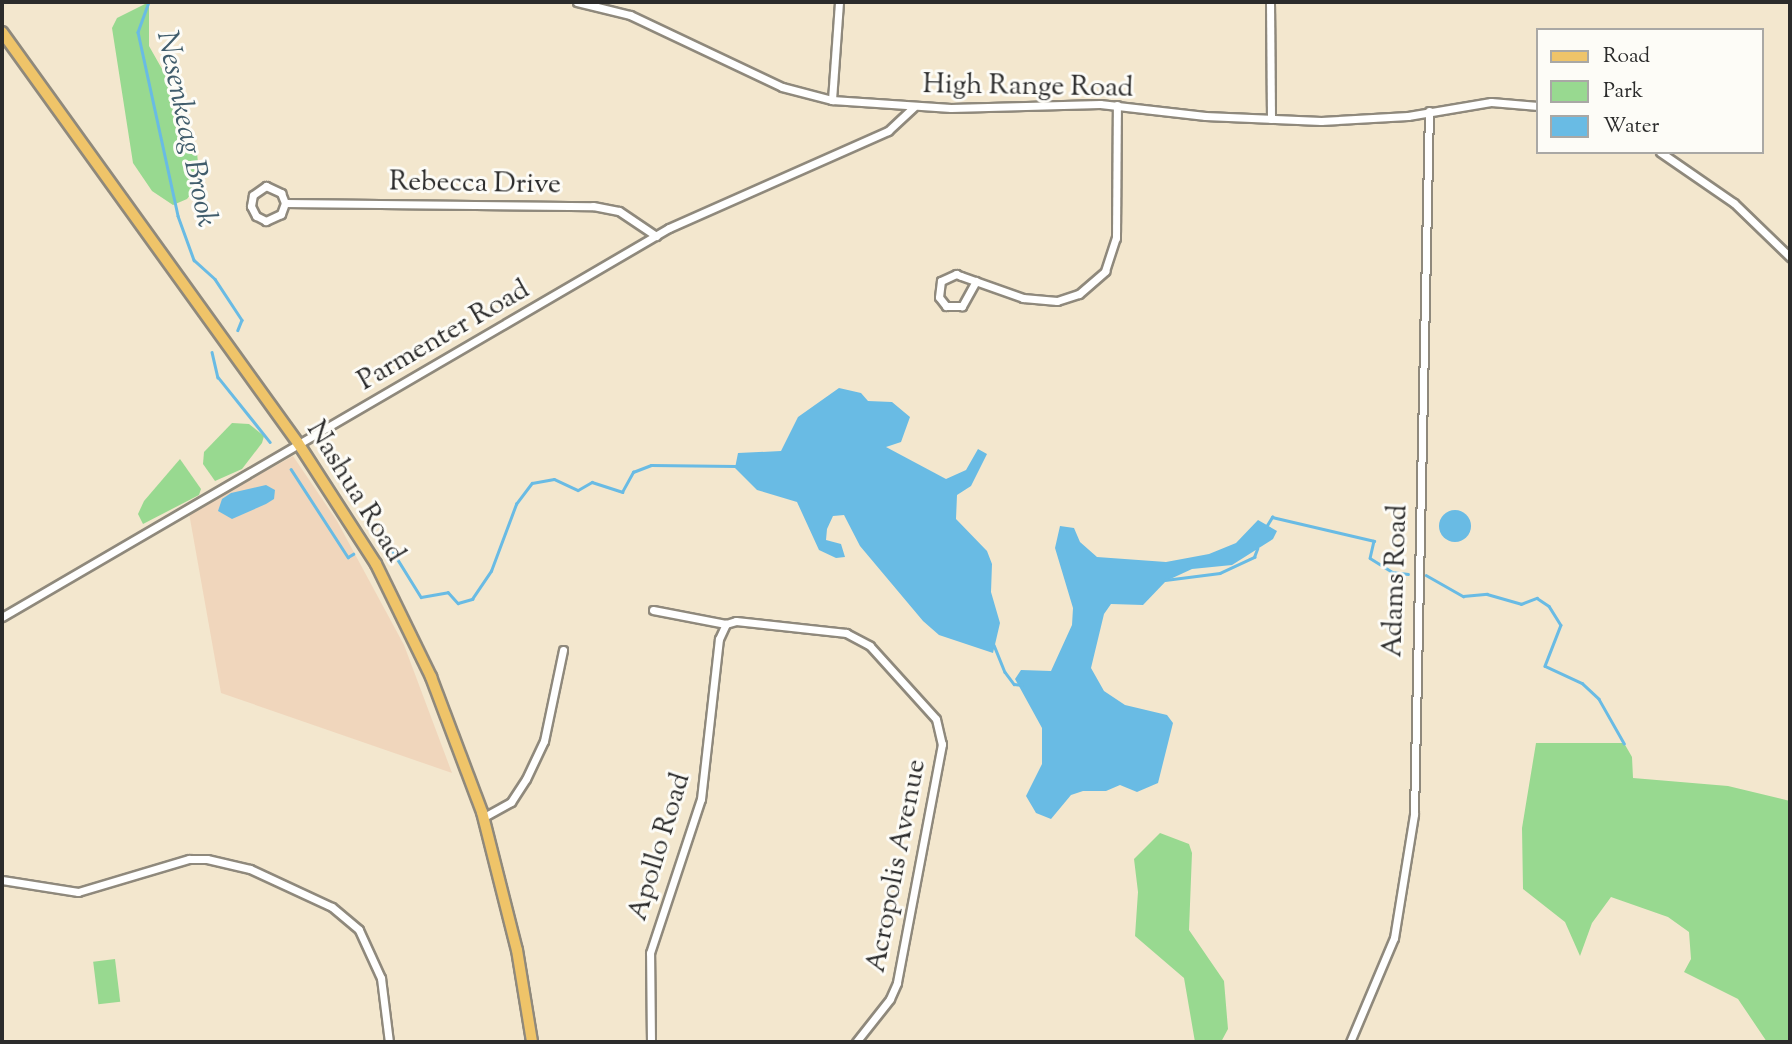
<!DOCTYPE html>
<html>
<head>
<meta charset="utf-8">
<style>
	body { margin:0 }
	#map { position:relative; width:1792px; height:1044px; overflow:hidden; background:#f3e7ce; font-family:"Sorts Mill Goudy",serif }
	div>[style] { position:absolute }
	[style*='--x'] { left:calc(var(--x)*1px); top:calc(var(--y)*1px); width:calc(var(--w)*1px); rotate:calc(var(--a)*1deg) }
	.built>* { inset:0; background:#f0d6bc }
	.green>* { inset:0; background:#98d990; transform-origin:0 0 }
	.water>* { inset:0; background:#69bbe4 }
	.round { border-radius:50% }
	.stream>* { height:2.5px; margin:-1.25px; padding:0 1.25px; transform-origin:1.25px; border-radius:1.25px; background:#69bbe4 }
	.roads { filter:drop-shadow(2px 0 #8f897c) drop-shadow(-2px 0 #8f897c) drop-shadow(0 2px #8f897c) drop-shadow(0 -2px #8f897c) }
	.minor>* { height:7px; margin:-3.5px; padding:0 3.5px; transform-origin:3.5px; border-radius:3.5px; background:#fff }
	.major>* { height:10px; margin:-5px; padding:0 5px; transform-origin:5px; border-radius:5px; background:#efc469 }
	span { translate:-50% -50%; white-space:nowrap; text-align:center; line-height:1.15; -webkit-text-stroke:6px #fdfcf7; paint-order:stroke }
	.street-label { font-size:28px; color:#2b2b2b }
	.water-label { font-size:30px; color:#415d6c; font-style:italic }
	.frame { position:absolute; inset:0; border:4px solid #2b2b2b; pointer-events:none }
	.legend { position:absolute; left:1536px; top:28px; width:228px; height:126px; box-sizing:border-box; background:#fdfcf7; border:2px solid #a9a8a5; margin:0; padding:9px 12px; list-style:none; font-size:21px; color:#2b2b2b }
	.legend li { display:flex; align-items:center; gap:14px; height:35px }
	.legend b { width:35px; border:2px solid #a9a8a5 }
</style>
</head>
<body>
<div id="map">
	<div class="built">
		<div style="clip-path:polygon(293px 456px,337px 521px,404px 645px,452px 773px,221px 693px,189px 513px)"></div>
	</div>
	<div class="green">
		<div style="clip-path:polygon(149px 2px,149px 46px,183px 106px,197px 153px,200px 182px,187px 199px,173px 205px,152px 191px,133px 163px,112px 28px,117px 18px)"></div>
		<div style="clip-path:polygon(232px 423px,249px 424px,264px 436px,262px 443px,242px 469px,215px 481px,203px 464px,204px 452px)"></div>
		<div style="clip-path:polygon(180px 459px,201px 489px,199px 495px,143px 524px,138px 514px,144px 501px)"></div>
		<div style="clip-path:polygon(1536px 743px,1624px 743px,1632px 757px,1633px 778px,1728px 786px,1790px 801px,1790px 1042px,1767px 1042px,1738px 999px,1684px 972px,1691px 959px,1689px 932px,1668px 917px,1611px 897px,1592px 923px,1580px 956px,1565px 922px,1523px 889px,1522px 828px)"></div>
		<div style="clip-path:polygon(1160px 833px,1189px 844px,1192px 853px,1189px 930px,1224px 981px,1228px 1029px,1221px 1042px,1195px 1042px,1184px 978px,1135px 936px,1138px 892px,1134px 859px)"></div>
		<div style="left:115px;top:959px;width:43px;height:22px;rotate:83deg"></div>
	</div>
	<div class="water">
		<div style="clip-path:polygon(839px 388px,861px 393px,868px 401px,892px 402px,910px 417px,901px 442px,886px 447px,946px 479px,966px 470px,978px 449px,987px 454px,971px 486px,957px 495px,956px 519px,987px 551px,992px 564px,991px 592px,1000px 623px,993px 653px,939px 635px,923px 621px,860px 546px,844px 515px,833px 516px,827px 529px,826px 540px,841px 544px,845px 557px,836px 558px,819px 550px,797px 502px,757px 490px,735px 468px,738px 453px,781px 451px,798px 417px)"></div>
		<div style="clip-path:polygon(266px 485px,275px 490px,274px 499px,266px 504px,232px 519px,218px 511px,222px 499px,231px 493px)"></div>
		<div class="round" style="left:1439px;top:510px;width:32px;height:32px"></div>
		<div style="clip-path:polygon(1258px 520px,1277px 531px,1273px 539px,1232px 565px,1192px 569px,1166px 581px,1143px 605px,1111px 604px,1104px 614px,1091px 668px,1104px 691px,1125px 705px,1167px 715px,1173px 723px,1158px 783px,1137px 792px,1120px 785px,1106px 791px,1083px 791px,1071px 795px,1051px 819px,1036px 813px,1026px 796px,1042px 764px,1042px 728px,1015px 679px,1021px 670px,1051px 671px,1072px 625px,1073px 608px,1055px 548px,1060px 526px,1074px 528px,1080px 542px,1097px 557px,1166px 562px,1209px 554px,1236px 543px)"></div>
	</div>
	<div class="stream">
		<div style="--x:149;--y:2;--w:32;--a:110"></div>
		<div style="--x:138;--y:32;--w:188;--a:77.7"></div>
		<div style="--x:178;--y:216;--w:47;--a:70"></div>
		<div style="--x:194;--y:260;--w:28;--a:42"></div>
		<div style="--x:215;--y:279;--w:49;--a:56.6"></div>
		<div style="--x:242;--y:320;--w:11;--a:112"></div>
		<div style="--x:212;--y:352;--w:26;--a:77"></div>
		<div style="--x:218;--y:377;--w:83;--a:51.3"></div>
		<div style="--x:291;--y:469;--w:105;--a:57.1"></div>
		<div style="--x:348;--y:557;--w:6;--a:-31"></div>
		<div style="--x:1266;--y:527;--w:12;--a:-59"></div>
		<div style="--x:1272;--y:517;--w:105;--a:13.2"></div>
		<div style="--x:1374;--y:541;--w:17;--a:103"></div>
		<div style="--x:1370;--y:558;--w:26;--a:32"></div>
		<div style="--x:1392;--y:572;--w:16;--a:7"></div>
		<div style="--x:382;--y:534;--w:74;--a:58.2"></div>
		<div style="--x:421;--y:597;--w:27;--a:-10"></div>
		<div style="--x:448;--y:592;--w:15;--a:48"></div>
		<div style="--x:458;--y:603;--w:15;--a:-16"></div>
		<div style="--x:472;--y:599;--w:34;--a:-56"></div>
		<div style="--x:491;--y:571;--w:72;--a:-69.5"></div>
		<div style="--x:516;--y:504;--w:26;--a:-53"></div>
		<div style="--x:532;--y:483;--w:22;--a:-10"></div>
		<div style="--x:554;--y:479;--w:26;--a:25"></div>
		<div style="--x:578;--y:490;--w:16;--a:-30"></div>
		<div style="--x:592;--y:482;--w:32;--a:18"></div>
		<div style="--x:622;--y:492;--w:23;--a:-61"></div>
		<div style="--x:633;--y:472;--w:19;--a:-21"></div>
		<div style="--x:651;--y:465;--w:85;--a:0.7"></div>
		<div style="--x:1426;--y:575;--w:43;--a:29.6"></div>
		<div style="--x:1463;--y:596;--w:24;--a:-5"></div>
		<div style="--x:1487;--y:594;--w:35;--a:16"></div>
		<div style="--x:1521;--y:604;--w:17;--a:-21"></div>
		<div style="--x:1537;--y:598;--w:14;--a:34"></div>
		<div style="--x:1549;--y:606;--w:22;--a:58"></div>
		<div style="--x:1561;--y:625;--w:44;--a:111.3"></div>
		<div style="--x:1545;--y:666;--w:41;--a:24.7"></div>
		<div style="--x:1582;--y:683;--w:23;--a:43"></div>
		<div style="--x:1599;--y:699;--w:51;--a:60.4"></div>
		<div style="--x:1165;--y:580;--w:55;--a:-7.3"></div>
		<div style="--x:1220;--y:573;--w:38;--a:-25"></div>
		<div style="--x:1254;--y:557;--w:9;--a:-69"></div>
		<div style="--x:994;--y:645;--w:29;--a:68"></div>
		<div style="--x:1005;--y:672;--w:15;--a:53"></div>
		<div style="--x:1014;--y:684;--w:8;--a:7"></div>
	</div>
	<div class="roads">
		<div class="minor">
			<div style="--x:577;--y:2;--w:55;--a:13.8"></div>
			<div style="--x:630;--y:15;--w:168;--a:25.3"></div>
			<div style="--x:782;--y:87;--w:52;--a:14.6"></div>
			<div style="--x:832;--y:100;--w:119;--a:3.8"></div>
			<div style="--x:951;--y:108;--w:149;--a:-1.5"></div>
			<div style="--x:1100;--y:104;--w:106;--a:6.5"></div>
			<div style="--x:1205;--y:116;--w:116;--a:2.5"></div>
			<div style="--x:1321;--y:121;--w:87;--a:-3.3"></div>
			<div style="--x:1408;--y:116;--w:84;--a:-9.6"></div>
			<div style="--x:1491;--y:102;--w:47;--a:4.9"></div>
			<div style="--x:1270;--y:2;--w:117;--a:89.5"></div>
			<div style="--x:832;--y:100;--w:98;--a:-85.9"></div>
			<div style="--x:1660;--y:152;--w:90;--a:34.6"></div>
			<div style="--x:1734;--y:203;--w:78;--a:44"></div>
			<div style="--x:285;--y:203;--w:12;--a:110"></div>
			<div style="--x:281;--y:214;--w:17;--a:155"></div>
			<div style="--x:266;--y:221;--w:11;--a:-153"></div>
			<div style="--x:256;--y:216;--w:11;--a:-117"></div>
			<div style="--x:251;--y:206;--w:11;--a:-80"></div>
			<div style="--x:253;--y:195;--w:16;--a:-35"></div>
			<div style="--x:266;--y:186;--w:17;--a:25"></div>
			<div style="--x:281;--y:193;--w:11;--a:68"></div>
			<div style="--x:285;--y:203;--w:308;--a:0.6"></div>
			<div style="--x:593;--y:206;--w:26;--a:11"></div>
			<div style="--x:619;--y:211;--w:45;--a:34"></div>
			<div style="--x:976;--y:281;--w:29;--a:119"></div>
			<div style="--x:962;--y:306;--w:16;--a:180"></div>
			<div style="--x:946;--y:306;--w:11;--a:-128"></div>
			<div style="--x:939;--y:297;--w:16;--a:-83"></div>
			<div style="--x:941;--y:281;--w:17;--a:-25"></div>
			<div style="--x:956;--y:274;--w:5;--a:22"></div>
			<div style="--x:961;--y:276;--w:66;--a:19.5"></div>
			<div style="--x:1023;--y:298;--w:34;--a:5"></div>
			<div style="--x:1057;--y:301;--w:23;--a:-18"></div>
			<div style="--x:1079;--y:294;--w:35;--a:-41"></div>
			<div style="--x:1105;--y:271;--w:35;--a:-72"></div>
			<div style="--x:1116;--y:238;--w:133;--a:-89.6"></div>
			<div style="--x:653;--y:610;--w:74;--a:10.9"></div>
			<div style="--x:726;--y:624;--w:10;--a:-17"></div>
			<div style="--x:736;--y:621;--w:111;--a:6.2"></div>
			<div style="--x:846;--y:633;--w:27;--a:28"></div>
			<div style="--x:870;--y:646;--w:98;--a:47.9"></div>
			<div style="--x:936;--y:719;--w:26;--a:77"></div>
			<div style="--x:942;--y:744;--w:243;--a:100.7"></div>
			<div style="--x:897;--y:983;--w:17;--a:114"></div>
			<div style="--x:890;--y:999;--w:55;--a:128.3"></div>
			<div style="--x:2;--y:617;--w:772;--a:-30.25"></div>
			<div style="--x:669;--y:228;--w:240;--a:-23.9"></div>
			<div style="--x:888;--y:131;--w:35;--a:-43"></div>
			<div style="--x:484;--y:817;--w:31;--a:-29"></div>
			<div style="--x:511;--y:802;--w:27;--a:-57"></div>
			<div style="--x:526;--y:779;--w:42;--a:-64.7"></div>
			<div style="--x:544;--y:741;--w:93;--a:-78.2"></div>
			<div style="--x:2;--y:880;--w:77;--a:9"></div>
			<div style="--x:78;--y:892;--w:116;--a:-16.6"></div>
			<div style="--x:189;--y:859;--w:18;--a:0"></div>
			<div style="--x:207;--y:859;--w:44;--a:13.1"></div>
			<div style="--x:250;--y:869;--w:90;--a:24.9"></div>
			<div style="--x:332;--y:907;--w:35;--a:40"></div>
			<div style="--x:359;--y:930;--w:53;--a:65.4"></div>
			<div style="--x:381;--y:978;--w:64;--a:82.9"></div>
			<div style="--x:651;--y:1042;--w:89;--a:-90.6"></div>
			<div style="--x:650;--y:953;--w:162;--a:-71.7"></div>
			<div style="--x:701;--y:799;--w:161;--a:-83.6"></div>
			<div style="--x:719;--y:639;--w:17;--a:-65"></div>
			<div style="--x:1350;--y:1042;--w:113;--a:-67.1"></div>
			<div style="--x:1394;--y:938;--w:126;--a:-80.8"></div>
			<div style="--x:1414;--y:814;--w:703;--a:-88.78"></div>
		</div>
		<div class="major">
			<div style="--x:2;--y:32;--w:506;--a:54.24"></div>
			<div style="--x:298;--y:443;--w:144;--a:57.2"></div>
			<div style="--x:376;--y:564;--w:126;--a:64"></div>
			<div style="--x:431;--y:677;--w:144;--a:69.3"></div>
			<div style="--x:482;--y:812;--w:142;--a:75.8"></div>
			<div style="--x:517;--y:950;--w:93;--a:80.7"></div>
		</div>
	</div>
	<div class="street-label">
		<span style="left:1028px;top:87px;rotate:1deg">High Range Road</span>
		<span style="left:475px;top:184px;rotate:1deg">Rebecca Drive</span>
		<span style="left:444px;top:336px;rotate:-30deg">Parmenter Road</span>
		<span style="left:355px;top:492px;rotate:58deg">Nashua Road</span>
		<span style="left:1396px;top:581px;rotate:-88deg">Adams Road</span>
		<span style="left:660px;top:847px;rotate:-73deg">Apollo Road</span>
		<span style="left:897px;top:866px;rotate:-79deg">Acropolis Avenue</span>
	</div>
	<div class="water-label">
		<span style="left:185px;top:129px;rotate:78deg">Nesenkeag Brook</span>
	</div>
	<div class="frame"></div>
	<ul class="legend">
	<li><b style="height:9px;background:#efc469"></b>Road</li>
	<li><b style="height:19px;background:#98d990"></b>Park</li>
	<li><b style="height:19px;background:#69bbe4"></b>Water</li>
	</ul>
</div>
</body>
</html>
